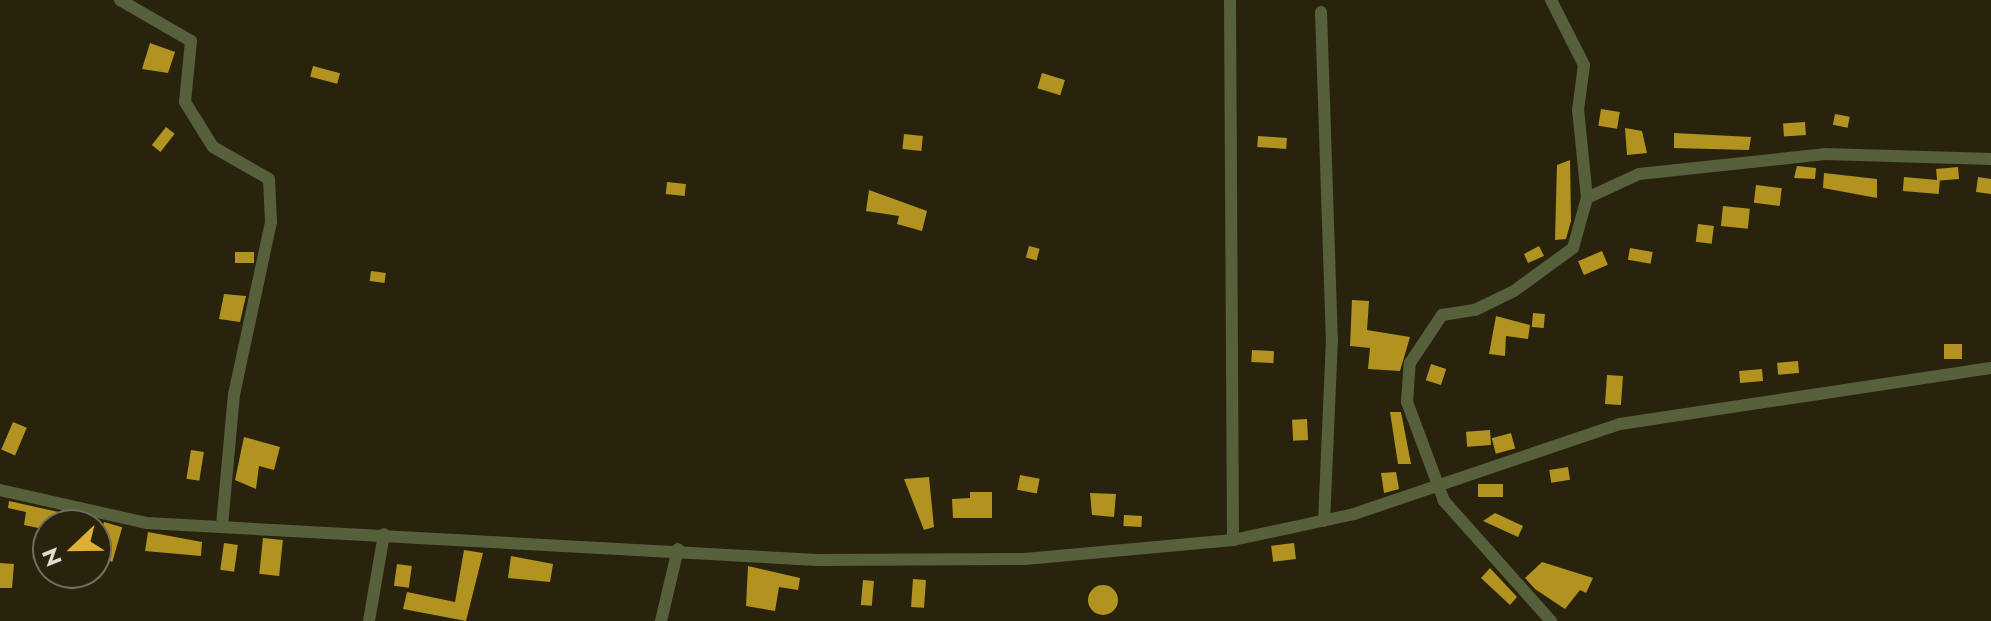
<!DOCTYPE html>
<html>
<head>
<meta charset="utf-8">
<style>
	body { margin:0 }
	#map { position:relative; width:1991px; height:621px; overflow:hidden; background:#29230e; font-family:Jost,sans-serif }
	div>[style] { position:absolute }
	[style*='--x'] { left:calc(var(--x)*1px); top:calc(var(--y)*1px); width:calc(var(--w)*1px); rotate:calc(var(--a)*1deg) }
	.building>* { inset:0; background:#b2931f; transform-origin:0 0 }
	.round { border-radius:50% }
	.street>* { height:12px; margin:-6px; padding:0 6px; transform-origin:6px; border-radius:6px; background:#56603a }
	span { translate:-50% -50%; white-space:nowrap; text-align:center; line-height:1.15; -webkit-text-stroke:8px #29230e; paint-order:stroke }
	.north { position:absolute; left:32px; top:509px; width:80px; height:80px; box-sizing:border-box; background:#29230e; border:2px solid #726d5b; border-radius:50%; rotate:248deg; font-size:22px; font-weight:700; line-height:32px; text-align:center; color:#e0dccf }
	.north::after { content:''; display:block; margin:auto; width:28px; height:36px; background:#dfb034; clip-path:polygon(50% 0,100% 100%,50% 72%,0 100%) }
</style>
</head>
<body>
<div id="map">
	<div class="building">
		<div style="clip-path:polygon(150px 43px,175px 52px,168px 73px,142px 69px)"></div>
		<div style="left:313px;top:66px;width:28px;height:11px;rotate:15deg"></div>
		<div style="left:1042px;top:73px;width:24px;height:16px;rotate:17deg"></div>
		<div style="left:1601px;top:109px;width:19px;height:17px;rotate:9deg"></div>
		<div style="left:1835px;top:114px;width:15px;height:11px;rotate:11deg"></div>
		<div style="left:1805px;top:122px;width:13px;height:22px;rotate:86deg"></div>
		<div style="left:166px;top:127px;width:11px;height:23px;rotate:38deg"></div>
		<div style="clip-path:polygon(1625px 128px,1642px 131px,1647px 153px,1627px 155px)"></div>
		<div style="clip-path:polygon(1674px 133px,1751px 137px,1749px 150px,1674px 148px)"></div>
		<div style="left:904px;top:134px;width:19px;height:15px;rotate:6deg"></div>
		<div style="left:1258px;top:136px;width:29px;height:11px;rotate:4deg"></div>
		<div style="clip-path:polygon(1570px 160px,1571px 221px,1566px 239px,1555px 240px,1557px 165px)"></div>
		<div style="clip-path:polygon(1797px 166px,1816px 168px,1815px 179px,1794px 178px)"></div>
		<div style="left:1958px;top:167px;width:12px;height:22px;rotate:85deg"></div>
		<div style="clip-path:polygon(1824px 173px,1877px 179px,1877px 198px,1823px 188px)"></div>
		<div style="left:1904px;top:177px;width:36px;height:14px;rotate:5deg"></div>
		<div style="clip-path:polygon(1978px 177px,1991px 179px,1991px 194px,1976px 192px)"></div>
		<div style="left:667px;top:182px;width:19px;height:12px;rotate:6deg"></div>
		<div style="left:1756px;top:185px;width:26px;height:18px;rotate:7deg"></div>
		<div style="clip-path:polygon(869px 190px,927px 211px,922px 231px,897px 224px,899px 216px,866px 211px)"></div>
		<div style="left:1723px;top:206px;width:27px;height:20px;rotate:6deg"></div>
		<div style="left:1698px;top:224px;width:16px;height:18px;rotate:7deg"></div>
		<div style="left:1029px;top:246px;width:11px;height:12px;rotate:15deg"></div>
		<div style="clip-path:polygon(1539px 246px,1544px 256px,1528px 263px,1524px 254px)"></div>
		<div style="left:1630px;top:248px;width:23px;height:12px;rotate:10deg"></div>
		<div style="left:1602px;top:251px;width:15px;height:26px;rotate:67deg"></div>
		<div style="left:235px;top:252px;width:19px;height:11px"></div>
		<div style="left:371px;top:271px;width:15px;height:10px;rotate:8deg"></div>
		<div style="clip-path:polygon(224px 294px,246px 296px,240px 322px,219px 319px)"></div>
		<div style="clip-path:polygon(1352px 300px,1369px 301px,1367px 330px,1410px 337px,1400px 371px,1368px 369px,1370px 348px,1350px 346px)"></div>
		<div style="left:1533px;top:313px;width:12px;height:14px;rotate:5deg"></div>
		<div style="clip-path:polygon(1496px 316px,1530px 325px,1528px 339px,1506px 336px,1505px 356px,1489px 354px)"></div>
		<div style="left:1944px;top:344px;width:18px;height:15px"></div>
		<div style="left:1252px;top:350px;width:22px;height:12px;rotate:3deg"></div>
		<div style="left:1798px;top:361px;width:12px;height:21px;rotate:85deg"></div>
		<div style="left:1431px;top:364px;width:16px;height:17px;rotate:18deg"></div>
		<div style="left:1762px;top:369px;width:12px;height:23px;rotate:85deg"></div>
		<div style="left:1607px;top:375px;width:16px;height:29px;rotate:4deg"></div>
		<div style="clip-path:polygon(1390px 412px,1401px 412px,1411px 464px,1398px 464px)"></div>
		<div style="left:1307px;top:419px;width:21px;height:15px;rotate:87deg"></div>
		<div style="left:13px;top:422px;width:15px;height:30px;rotate:23deg"></div>
		<div style="left:1490px;top:430px;width:15px;height:24px;rotate:86deg"></div>
		<div style="left:1511px;top:433px;width:16px;height:20px;rotate:75deg"></div>
		<div style="clip-path:polygon(244px 437px,280px 447px,274px 470px,259px 466px,256px 489px,235px 480px)"></div>
		<div style="left:191px;top:450px;width:13px;height:29px;rotate:9deg"></div>
		<div style="left:1568px;top:467px;width:13px;height:19px;rotate:81deg"></div>
		<div style="clip-path:polygon(1396px 472px,1399px 489px,1384px 493px,1381px 473px)"></div>
		<div style="left:1020px;top:475px;width:20px;height:15px;rotate:11deg"></div>
		<div style="clip-path:polygon(929px 477px,934px 527px,924px 530px,904px 479px)"></div>
		<div style="left:1478px;top:484px;width:25px;height:13px"></div>
		<div style="clip-path:polygon(970px 492px,992px 492px,992px 518px,953px 518px,952px 499px,970px 498px)"></div>
		<div style="clip-path:polygon(1090px 493px,1116px 494px,1114px 517px,1092px 515px)"></div>
		<div style="clip-path:polygon(9px 501px,63px 513px,61px 521px,48px 530px,24px 525px,26px 512px,8px 508px)"></div>
		<div style="clip-path:polygon(1495px 513px,1523px 526px,1518px 537px,1483px 521px)"></div>
		<div style="left:1124px;top:515px;width:18px;height:11px;rotate:3deg"></div>
		<div style="left:104px;top:522px;width:19px;height:36px;rotate:16deg"></div>
		<div style="clip-path:polygon(148px 532px,202px 542px,201px 556px,145px 551px)"></div>
		<div style="left:263px;top:538px;width:20px;height:36px;rotate:6deg"></div>
		<div style="left:224px;top:543px;width:14px;height:27px;rotate:8deg"></div>
		<div style="left:1294px;top:543px;width:16px;height:23px;rotate:83deg"></div>
		<div style="clip-path:polygon(464px 550px,483px 553px,466px 621px,403px 609px,407px 592px,455px 602px)"></div>
		<div style="clip-path:polygon(511px 556px,553px 564px,550px 582px,508px 578px)"></div>
		<div style="clip-path:polygon(1542px 562px,1593px 578px,1586px 593px,1580px 590px,1565px 609px,1535px 589px,1525px 578px)"></div>
		<div style="clip-path:polygon(0 563px,14px 564px,12px 588px,0 588px)"></div>
		<div style="left:397px;top:564px;width:15px;height:22px;rotate:8deg"></div>
		<div style="clip-path:polygon(748px 566px,800px 578px,798px 590px,779px 587px,775px 611px,746px 606px)"></div>
		<div style="clip-path:polygon(1490px 568px,1517px 597px,1510px 605px,1481px 578px)"></div>
		<div style="left:913px;top:579px;width:13px;height:28px;rotate:4deg"></div>
		<div style="left:863px;top:580px;width:11px;height:25px;rotate:5deg"></div>
		<div class="round" style="left:1088px;top:585px;width:30px;height:30px"></div>
	</div>
	<div class="street">
		<div style="--x:120;--y:0;--w:82;--a:30"></div>
		<div style="--x:191;--y:41;--w:61;--a:95.6"></div>
		<div style="--x:185;--y:102;--w:53;--a:58.1"></div>
		<div style="--x:213;--y:147;--w:64;--a:29.7"></div>
		<div style="--x:269;--y:179;--w:43;--a:87.3"></div>
		<div style="--x:271;--y:222;--w:176;--a:102.1"></div>
		<div style="--x:234;--y:394;--w:132;--a:95.2"></div>
		<div style="--x:1230;--y:0;--w:540;--a:89.68"></div>
		<div style="--x:1321;--y:12;--w:327;--a:88.1"></div>
		<div style="--x:1332;--y:339;--w:182;--a:92.5"></div>
		<div style="--x:1587;--y:198;--w:57;--a:-24.8"></div>
		<div style="--x:1639;--y:174;--w:187;--a:-6.1"></div>
		<div style="--x:1825;--y:154;--w:166;--a:1.7"></div>
		<div style="--x:0;--y:490;--w:151;--a:12.7"></div>
		<div style="--x:147;--y:523;--w:671;--a:3.16"></div>
		<div style="--x:817;--y:560;--w:208;--a:-0.3"></div>
		<div style="--x:1025;--y:559;--w:209;--a:-5.2"></div>
		<div style="--x:1233;--y:540;--w:124;--a:-12.1"></div>
		<div style="--x:1354;--y:514;--w:281;--a:-18.7"></div>
		<div style="--x:1620;--y:424;--w:375;--a:-8.6"></div>
		<div style="--x:369;--y:621;--w:88;--a:-80.2"></div>
		<div style="--x:661;--y:621;--w:74;--a:-76.7"></div>
		<div style="--x:1551;--y:621;--w:161;--a:-131.7"></div>
		<div style="--x:1444;--y:501;--w:106;--a:-110.5"></div>
		<div style="--x:1407;--y:402;--w:39;--a:-86"></div>
		<div style="--x:1410;--y:363;--w:58;--a:-56.3"></div>
		<div style="--x:1442;--y:315;--w:33;--a:-9"></div>
		<div style="--x:1475;--y:310;--w:43;--a:-26"></div>
		<div style="--x:1514;--y:291;--w:73;--a:-36.1"></div>
		<div style="--x:1573;--y:248;--w:52;--a:-74.4"></div>
		<div style="--x:1587;--y:198;--w:88;--a:-95.8"></div>
		<div style="--x:1578;--y:110;--w:45;--a:-82.4"></div>
		<div style="--x:1584;--y:65;--w:73;--a:-116.9"></div>
	</div>
	<div class="north">N</div>
</div>
</body>
</html>
